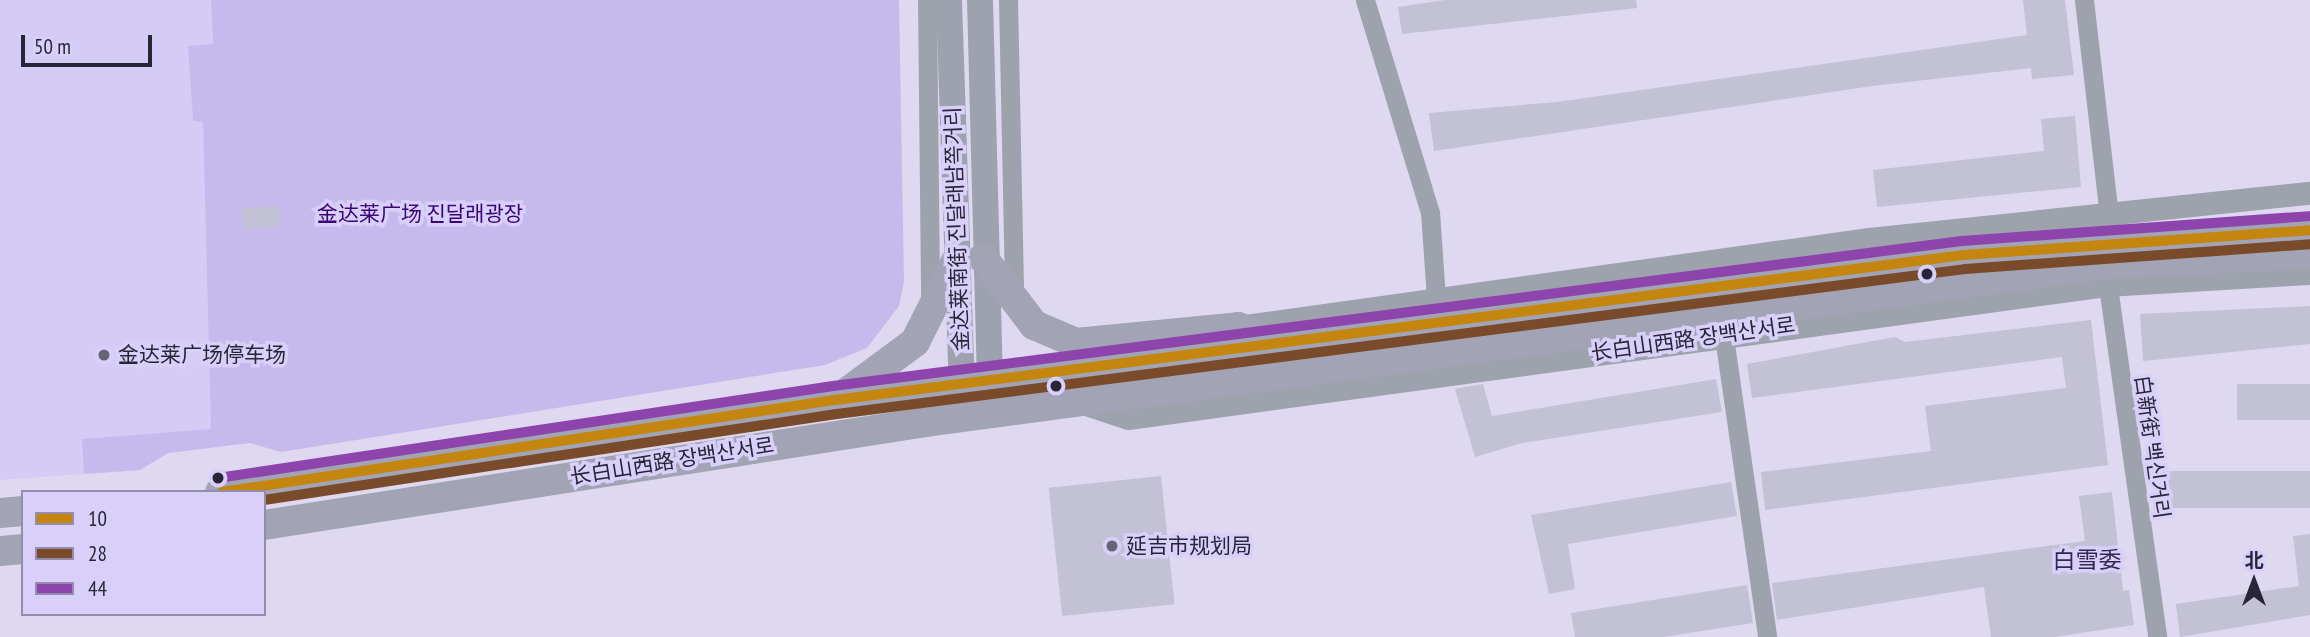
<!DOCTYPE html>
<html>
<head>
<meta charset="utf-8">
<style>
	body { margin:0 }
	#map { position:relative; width:2310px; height:637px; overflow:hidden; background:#ded9f0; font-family:"PT Sans Narrow","Noto Sans SC","Noto Sans KR",sans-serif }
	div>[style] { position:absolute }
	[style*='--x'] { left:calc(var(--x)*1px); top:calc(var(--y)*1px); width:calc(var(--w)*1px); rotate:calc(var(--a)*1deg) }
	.built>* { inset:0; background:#d5ccf6 }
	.green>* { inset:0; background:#c6baec }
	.building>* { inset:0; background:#c2c1d5; transform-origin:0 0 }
	.minor>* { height:19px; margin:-9.5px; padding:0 9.5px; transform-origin:9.5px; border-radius:9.5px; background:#9ea2ad }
	.tertiary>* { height:23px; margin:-11.5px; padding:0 11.5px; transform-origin:11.5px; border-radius:11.5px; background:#9ea2ad }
	.secondary>* { height:26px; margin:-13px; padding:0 13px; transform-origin:13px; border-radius:13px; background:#9ea2af }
	.primary>* { height:30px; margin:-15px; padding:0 15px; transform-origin:15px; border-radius:15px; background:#a2a3b4 }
	.bus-1>* { height:10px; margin:-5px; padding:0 5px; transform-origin:5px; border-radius:5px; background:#c4860e }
	.bus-2>* { height:10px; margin:-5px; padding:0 5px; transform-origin:5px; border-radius:5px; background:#7a4b2a }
	.bus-3>* { height:10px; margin:-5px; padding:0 5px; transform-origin:5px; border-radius:5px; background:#8e44ad }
	.dots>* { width:19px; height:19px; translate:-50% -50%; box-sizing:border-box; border:4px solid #d9d0f9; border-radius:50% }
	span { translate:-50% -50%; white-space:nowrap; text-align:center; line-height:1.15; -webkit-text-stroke:7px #d9d0f9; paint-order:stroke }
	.park-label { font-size:21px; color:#3a0577 }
	.street-label { font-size:21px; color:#292538 }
	.poi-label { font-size:21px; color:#292538 }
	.left { translate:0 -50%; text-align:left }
	.neighbourhood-label { font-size:23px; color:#32284f }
	.legend { position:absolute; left:21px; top:490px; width:245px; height:126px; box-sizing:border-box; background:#d9d0f9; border:2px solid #938cac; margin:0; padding:9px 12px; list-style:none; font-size:21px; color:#292538 }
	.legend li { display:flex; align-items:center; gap:14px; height:35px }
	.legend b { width:35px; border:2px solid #938cac }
	.north { position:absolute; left:2219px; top:546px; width:70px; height:70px; -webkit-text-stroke:5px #d9d0f9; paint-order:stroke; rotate:0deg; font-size:19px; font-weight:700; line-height:28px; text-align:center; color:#292538 }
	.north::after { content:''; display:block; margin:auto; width:24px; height:32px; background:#292538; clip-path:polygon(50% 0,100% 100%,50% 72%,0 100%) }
	.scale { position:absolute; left:21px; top:35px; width:131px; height:32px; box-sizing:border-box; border:4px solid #292538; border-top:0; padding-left:9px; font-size:21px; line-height:24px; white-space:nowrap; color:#292538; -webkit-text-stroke:5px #d9d0f9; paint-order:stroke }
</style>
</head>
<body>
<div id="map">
	<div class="built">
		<div style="clip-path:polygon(0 0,211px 0,213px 44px,188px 46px,193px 121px,203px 121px,212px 448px,168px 453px,140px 470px,0 480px)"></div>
	</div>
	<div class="green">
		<div style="clip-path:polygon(211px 0,899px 0,904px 282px,899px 306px,867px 348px,825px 365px,281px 452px,250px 443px,168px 453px,140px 470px,84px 474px,82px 439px,211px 429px,203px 122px,193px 121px,188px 46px,213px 44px)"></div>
	</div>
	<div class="building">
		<div style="clip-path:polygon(1445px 0,1636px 0,1637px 8px,1402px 34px,1398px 7px)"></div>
		<div style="clip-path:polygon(2023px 0,2065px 0,2074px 75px,2032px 79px,2031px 68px,1872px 86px,1434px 151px,1429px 113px,1557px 102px,2027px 35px)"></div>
		<div style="clip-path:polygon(2075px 116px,2081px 187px,1877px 207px,1873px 170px,2044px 151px,2041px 119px)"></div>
		<div style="left:279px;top:206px;width:21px;height:37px;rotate:87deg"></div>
		<div style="clip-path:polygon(2310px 306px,2310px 344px,2143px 361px,2140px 314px)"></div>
		<div style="clip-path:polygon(2091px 320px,2108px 465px,1765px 510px,1761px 472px,1931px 451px,1925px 406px,2066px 388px,2062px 357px,1752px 398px,1747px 364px,1895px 337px,1905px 342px)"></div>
		<div style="clip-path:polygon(1716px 379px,1722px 412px,1522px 443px,1475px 457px,1455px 389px,1483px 384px,1492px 416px)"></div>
		<div style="left:2310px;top:384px;width:36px;height:73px;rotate:90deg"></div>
		<div style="left:2310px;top:471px;width:37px;height:150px;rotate:90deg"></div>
		<div style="left:1161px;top:476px;width:129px;height:113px;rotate:84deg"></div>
		<div style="clip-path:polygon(1731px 482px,1737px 516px,1568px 544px,1575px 589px,1549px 594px,1531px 515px)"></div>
		<div style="clip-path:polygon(2112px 492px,2123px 591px,2129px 590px,2134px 625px,2054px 637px,1991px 637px,1984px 587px,1777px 620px,1772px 583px,2085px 541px,2079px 496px)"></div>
		<div style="clip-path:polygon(2310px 534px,2310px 615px,2180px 637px,2176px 604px,2299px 586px,2293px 536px)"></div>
		<div style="clip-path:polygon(1747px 585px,1753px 623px,1663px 637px,1575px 637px,1571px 613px)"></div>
	</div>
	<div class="minor">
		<div style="--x:927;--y:0;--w:307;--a:89.4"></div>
		<div style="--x:1008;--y:0;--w:296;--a:88.8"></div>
		<div style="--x:1365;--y:0;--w:222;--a:73"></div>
		<div style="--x:1430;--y:212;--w:100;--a:86"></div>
		<div style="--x:2084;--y:0;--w:243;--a:83.4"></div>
		<div style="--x:2106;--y:272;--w:369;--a:82"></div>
		<div style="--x:1722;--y:323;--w:317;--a:81.8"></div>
	</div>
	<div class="tertiary">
		<div style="--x:1238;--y:327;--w:637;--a:-7.94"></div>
		<div style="--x:1869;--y:239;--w:443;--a:-6"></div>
		<div style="--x:1083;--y:403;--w:47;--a:18.4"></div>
		<div style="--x:1128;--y:418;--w:987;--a:-7.74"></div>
		<div style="--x:2106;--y:285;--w:204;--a:-3.4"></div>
	</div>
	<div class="secondary">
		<div style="--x:949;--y:0;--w:383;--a:88.1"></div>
		<div style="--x:962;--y:383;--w:35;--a:65"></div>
		<div style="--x:980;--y:0;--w:379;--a:88.5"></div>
		<div style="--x:990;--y:379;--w:22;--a:108"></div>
	</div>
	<div class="primary">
		<div style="--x:983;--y:258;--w:84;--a:52.7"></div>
		<div style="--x:1034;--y:325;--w:46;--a:23.2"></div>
		<div style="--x:1076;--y:343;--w:163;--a:-5.6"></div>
		<div style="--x:1238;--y:327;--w:39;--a:24"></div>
		<div style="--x:846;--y:393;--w:86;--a:-36.5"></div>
		<div style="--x:915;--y:342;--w:91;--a:-63.2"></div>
		<div style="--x:220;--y:492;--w:622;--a:-8.51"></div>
		<div style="--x:835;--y:400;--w:1138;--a:-7.32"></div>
		<div style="--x:1964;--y:255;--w:347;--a:-4.1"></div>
		<div style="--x:0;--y:513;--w:23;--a:-5"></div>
		<div style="--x:264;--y:525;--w:670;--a:-8.84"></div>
		<div style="--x:926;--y:422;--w:1191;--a:-7.63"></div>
		<div style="--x:2106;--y:264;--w:204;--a:-2.8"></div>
		<div style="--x:0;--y:551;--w:23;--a:-5"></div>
	</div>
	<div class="bus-1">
		<div style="--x:222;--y:492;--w:620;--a:-8.54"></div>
		<div style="--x:835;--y:400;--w:1138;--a:-7.32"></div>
		<div style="--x:1964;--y:255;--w:347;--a:-4.1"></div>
	</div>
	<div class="bus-2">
		<div style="--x:264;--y:500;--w:579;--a:-8.54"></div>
		<div style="--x:837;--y:414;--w:1137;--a:-7.32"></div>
		<div style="--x:1965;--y:269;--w:346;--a:-4.1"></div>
	</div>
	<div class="bus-3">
		<div style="--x:218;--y:478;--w:622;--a:-8.51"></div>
		<div style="--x:833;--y:386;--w:1138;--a:-7.32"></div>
		<div style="--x:1962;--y:241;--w:348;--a:-4.1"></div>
	</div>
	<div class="dots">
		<div style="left:1927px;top:274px;background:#292538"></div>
		<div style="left:104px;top:355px;background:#686478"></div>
		<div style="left:1056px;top:386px;background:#292538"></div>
		<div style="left:218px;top:478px;background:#292538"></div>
		<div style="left:1112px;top:546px;background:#686478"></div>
	</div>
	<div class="park-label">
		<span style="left:420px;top:214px">金达莱广场 진달래광장</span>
	</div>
	<div class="street-label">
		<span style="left:957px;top:229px;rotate:-92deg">金达莱南街 진달래남쪽거리</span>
		<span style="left:1693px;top:339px;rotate:-8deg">长白山西路 장백산서로</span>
		<span style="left:2152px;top:447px;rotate:82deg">白新街 백신거리</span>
		<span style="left:672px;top:461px;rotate:-9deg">长白山西路 장백산서로</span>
	</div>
	<div class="poi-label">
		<span class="left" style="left:118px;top:355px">金达莱广场停车场</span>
		<span class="left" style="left:1126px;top:546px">延吉市规划局</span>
	</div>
	<div class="neighbourhood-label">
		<span style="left:2087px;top:560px">白雪委</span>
	</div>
	<ul class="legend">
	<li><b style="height:9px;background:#c4860e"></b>10</li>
	<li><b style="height:9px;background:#7a4b2a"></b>28</li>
	<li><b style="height:9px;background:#8e44ad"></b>44</li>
	</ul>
	<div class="north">北</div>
	<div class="scale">50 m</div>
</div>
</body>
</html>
